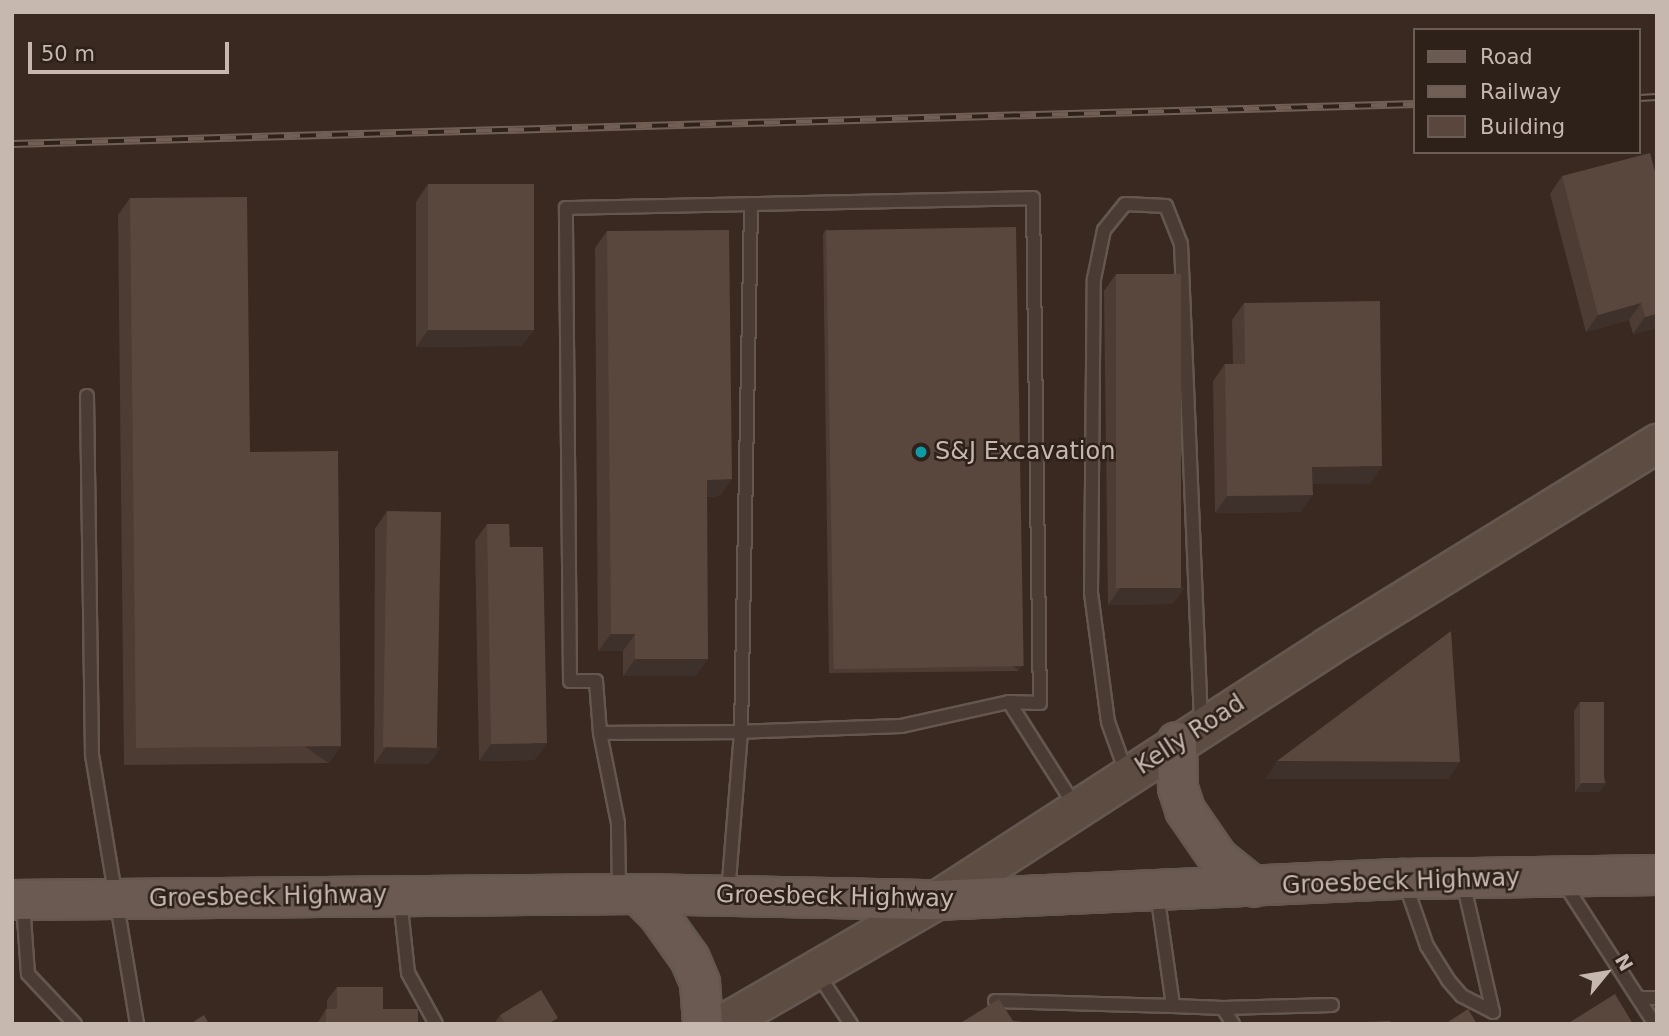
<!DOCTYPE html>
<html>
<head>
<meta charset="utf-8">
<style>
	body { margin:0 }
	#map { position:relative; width:1669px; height:1036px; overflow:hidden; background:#392921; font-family:"DejaVu Sans",sans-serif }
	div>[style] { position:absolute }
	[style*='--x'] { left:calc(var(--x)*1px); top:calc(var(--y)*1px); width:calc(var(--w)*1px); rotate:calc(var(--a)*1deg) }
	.roads { filter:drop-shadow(2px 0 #64574f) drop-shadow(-2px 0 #64574f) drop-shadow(0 2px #64574f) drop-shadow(0 -2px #64574f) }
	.lane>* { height:12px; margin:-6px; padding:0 6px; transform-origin:6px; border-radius:6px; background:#4a3c34 }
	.secondary>* { height:37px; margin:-18.5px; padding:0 18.5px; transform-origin:18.5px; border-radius:18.5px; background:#5d4c42 }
	.primary>* { height:38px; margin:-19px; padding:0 19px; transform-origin:19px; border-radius:19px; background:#6a5a52 }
	.rail>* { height:8px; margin-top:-4px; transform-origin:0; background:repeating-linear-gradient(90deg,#2e211a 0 16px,#715f56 0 32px); box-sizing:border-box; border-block:2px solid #715f56 }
	.wall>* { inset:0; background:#4d3c34 }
	.shaded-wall>* { inset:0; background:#3e312b; transform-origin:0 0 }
	.building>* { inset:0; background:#59463d; transform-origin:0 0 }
	.dots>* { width:19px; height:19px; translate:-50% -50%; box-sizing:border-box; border:4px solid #2e211a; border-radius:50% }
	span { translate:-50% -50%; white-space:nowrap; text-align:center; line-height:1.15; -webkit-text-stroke:5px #2e211a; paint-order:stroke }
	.poi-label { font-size:24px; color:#c6b8af }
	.left { translate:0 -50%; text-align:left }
	.street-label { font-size:24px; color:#c6b8af }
	.frame { position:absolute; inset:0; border:14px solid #c6b8af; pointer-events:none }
	.legend { position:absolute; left:1413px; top:28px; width:228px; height:126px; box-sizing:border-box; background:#2e211a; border:2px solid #6b5d56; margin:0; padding:9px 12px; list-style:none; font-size:21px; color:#c6b8af }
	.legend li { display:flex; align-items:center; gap:14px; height:35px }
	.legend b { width:35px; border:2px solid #6b5d56 }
	.north { position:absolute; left:1571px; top:938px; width:70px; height:70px; -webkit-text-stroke:5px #2e211a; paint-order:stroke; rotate:60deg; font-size:19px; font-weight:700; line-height:28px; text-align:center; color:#c6b8af }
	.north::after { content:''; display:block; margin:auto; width:24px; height:32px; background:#c6b8af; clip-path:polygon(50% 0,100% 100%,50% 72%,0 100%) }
	.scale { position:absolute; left:28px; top:42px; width:201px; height:32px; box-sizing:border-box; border:4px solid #c6b8af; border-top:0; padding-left:9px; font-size:21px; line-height:24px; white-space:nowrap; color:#c6b8af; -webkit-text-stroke:5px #2e211a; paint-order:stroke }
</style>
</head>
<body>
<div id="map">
	<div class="roads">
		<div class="lane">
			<div style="--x:87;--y:396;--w:359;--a:89.2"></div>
			<div style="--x:92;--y:755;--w:273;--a:80.5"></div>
			<div style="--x:1009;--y:702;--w:123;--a:57.6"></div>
			<div style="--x:600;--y:733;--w:141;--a:-0.4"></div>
			<div style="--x:741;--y:732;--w:528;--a:-88.91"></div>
			<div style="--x:1126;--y:772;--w:53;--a:-109.8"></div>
			<div style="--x:1108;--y:722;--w:130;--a:-97.5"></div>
			<div style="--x:1091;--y:593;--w:314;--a:-89.5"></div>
			<div style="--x:1094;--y:279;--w:50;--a:-78.5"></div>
			<div style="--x:1104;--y:230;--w:33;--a:-51"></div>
			<div style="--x:1125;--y:204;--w:41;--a:2.8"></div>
			<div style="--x:1166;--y:206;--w:41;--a:68.5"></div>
			<div style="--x:1181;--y:244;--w:478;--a:87.6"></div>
			<div style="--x:1405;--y:883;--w:67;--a:70.8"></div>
			<div style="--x:1427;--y:946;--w:40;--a:58"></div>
			<div style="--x:1448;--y:980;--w:21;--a:49"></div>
			<div style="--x:1462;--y:996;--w:35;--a:27"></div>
			<div style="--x:1493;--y:1012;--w:133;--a:-103"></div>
			<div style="--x:1564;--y:883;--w:168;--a:57.2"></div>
			<div style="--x:619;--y:890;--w:67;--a:-90.9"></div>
			<div style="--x:618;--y:823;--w:92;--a:-101.3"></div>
			<div style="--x:600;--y:733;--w:52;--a:-94.4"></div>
			<div style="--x:596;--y:681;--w:26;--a:180"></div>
			<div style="--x:570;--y:681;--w:473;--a:-90.5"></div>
			<div style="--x:566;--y:208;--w:467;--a:-1.2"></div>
			<div style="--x:1033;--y:198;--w:505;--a:89.21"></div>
			<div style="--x:1040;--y:703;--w:31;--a:-178"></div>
			<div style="--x:1009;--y:702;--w:111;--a:167.5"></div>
			<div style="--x:901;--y:726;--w:160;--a:177.9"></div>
			<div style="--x:741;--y:732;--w:162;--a:94.6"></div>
			<div style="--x:1157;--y:893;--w:114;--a:81.9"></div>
			<div style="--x:1173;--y:1006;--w:50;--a:2.3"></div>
			<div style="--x:1223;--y:1008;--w:19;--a:58"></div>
			<div style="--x:400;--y:899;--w:74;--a:83.8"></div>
			<div style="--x:408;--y:973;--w:58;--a:61.2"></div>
			<div style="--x:23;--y:903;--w:71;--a:86"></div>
			<div style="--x:28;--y:974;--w:69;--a:46.8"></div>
			<div style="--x:816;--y:971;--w:64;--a:56.6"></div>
			<div style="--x:1639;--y:998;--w:18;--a:0"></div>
			<div style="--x:995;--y:1001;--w:178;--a:1.6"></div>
			<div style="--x:1223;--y:1008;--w:109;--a:-1.6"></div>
		</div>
		<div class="secondary">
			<div style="--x:722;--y:1024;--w:247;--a:-30.1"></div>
			<div style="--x:936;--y:900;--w:467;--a:-32.9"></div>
			<div style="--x:1328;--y:646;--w:387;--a:-31.7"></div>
		</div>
		<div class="primary">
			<div style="--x:1177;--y:742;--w:46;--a:88.8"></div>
			<div style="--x:1178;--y:788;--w:23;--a:72"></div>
			<div style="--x:1185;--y:810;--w:58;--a:55.5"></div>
			<div style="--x:1218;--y:858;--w:46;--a:38.9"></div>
			<div style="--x:638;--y:894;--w:28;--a:45"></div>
			<div style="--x:658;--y:914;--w:55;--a:54.6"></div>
			<div style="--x:690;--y:959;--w:26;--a:67"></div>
			<div style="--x:700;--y:983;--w:41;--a:85.8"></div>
			<div style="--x:12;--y:900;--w:626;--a:-0.55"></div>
			<div style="--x:638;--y:894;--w:298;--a:1.2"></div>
			<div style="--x:936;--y:900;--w:468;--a:-2.6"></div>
			<div style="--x:1404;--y:879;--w:253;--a:-0.9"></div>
		</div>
	</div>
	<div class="rail">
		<div style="--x:1639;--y:98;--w:18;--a:-3"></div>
		<div style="--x:12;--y:144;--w:1404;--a:-1.63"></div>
	</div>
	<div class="wall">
		<div style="clip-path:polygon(1562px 176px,1657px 328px,1633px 334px,1629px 320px,1586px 332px,1550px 194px)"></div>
		<div style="clip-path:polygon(428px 184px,522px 346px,416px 347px,416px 202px)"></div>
		<div style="clip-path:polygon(130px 198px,250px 452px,341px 746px,329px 763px,124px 765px,118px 215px)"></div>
		<div style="clip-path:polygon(826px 229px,1022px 666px,1018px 671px,829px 673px,823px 234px)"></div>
		<div style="clip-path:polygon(607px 231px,732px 479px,720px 496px,707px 497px,696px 676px,623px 676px,623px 651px,598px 651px,595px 248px)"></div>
		<div style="clip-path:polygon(1116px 274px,1173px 604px,1108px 605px,1104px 291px)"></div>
		<div style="clip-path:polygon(1244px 303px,1370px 484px,1312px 484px,1301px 512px,1215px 513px,1213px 381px,1225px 364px,1233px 364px,1232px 320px)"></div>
		<div style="clip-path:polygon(387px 511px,429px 764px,374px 764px,375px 529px)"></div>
		<div style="clip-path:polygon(487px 524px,510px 547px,535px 760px,479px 761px,475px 541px)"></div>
		<div style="clip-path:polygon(1580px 702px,1606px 783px,1599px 792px,1575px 792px,1574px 711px)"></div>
		<div style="clip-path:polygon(337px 987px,383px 1009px,418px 1024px,317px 1024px,326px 1009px,327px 1009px,327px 1000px)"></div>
		<div style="clip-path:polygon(500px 1015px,553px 1024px,494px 1024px)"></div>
	</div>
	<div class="shaded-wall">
		<div style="clip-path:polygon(1641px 303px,1629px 320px,1586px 332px,1598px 315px)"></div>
		<div style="clip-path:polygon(1657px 314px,1657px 328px,1633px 334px,1645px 317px)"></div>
		<div style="clip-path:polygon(535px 329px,522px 346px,416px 347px,428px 330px)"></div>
		<div style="clip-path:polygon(1382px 466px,1370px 484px,1300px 484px,1312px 467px)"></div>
		<div style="clip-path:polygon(732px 479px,720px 496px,695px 497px,707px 480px)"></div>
		<div style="clip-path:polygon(1313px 495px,1301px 512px,1215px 513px,1227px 496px)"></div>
		<div style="clip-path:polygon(1185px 587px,1173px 604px,1108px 605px,1120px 588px)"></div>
		<div style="clip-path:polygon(611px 634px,635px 634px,623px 651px,598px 651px)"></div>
		<div style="clip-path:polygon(635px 659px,708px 659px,696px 676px,623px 676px)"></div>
		<div style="left:1022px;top:666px;width:6px;height:190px;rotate:129deg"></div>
		<div style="clip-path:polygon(547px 743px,535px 760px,479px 761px,491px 744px)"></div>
		<div style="left:341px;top:746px;width:21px;height:205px;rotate:125deg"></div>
		<div style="clip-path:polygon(386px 747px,441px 747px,429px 764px,374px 764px)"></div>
		<div style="clip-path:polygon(1277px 761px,1460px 762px,1448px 779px,1265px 779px)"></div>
		<div style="clip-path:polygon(1582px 783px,1606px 783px,1599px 792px,1575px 792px)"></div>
	</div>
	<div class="building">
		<div style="clip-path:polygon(1650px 153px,1657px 179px,1657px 314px,1645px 317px,1641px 303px,1598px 315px,1562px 176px)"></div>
		<div style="left:428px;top:184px;width:106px;height:146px"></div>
		<div style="clip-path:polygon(247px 197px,250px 452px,338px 451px,341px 746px,136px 748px,130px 198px)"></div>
		<div style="left:1016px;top:227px;width:439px;height:190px;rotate:89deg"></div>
		<div style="clip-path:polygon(729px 230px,732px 479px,707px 480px,708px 659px,635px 659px,635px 634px,611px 634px,607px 231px)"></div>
		<div style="left:1116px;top:274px;width:65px;height:314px"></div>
		<div style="clip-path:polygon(1380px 301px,1382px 466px,1312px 467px,1313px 495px,1227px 496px,1225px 364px,1245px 364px,1244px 303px)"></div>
		<div style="left:387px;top:511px;width:54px;height:236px;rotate:1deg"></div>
		<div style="clip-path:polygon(487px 524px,509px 524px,510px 547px,543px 547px,547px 743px,491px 744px)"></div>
		<div style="clip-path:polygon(1451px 631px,1460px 762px,1277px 761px)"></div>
		<div style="left:1580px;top:702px;width:24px;height:81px"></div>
		<div style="clip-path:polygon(337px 987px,383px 987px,383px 1009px,418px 1009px,418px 1024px,326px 1024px,326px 1009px,337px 1009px)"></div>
		<div style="clip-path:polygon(541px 990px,558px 1018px,548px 1024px,505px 1024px,500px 1015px)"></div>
		<div style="clip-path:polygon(1615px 994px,1633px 1024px,1567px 1024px)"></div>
		<div style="clip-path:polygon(999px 999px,1013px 1021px,1044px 1024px,959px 1024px)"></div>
		<div style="clip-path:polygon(1468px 1009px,1477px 1024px,1445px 1024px)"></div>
		<div style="clip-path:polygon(204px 1015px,209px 1024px,190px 1024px)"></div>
		<div style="clip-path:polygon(1390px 1021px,1392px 1024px,1319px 1024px)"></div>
	</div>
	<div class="dots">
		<div style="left:921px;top:452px;background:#0f9aa8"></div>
	</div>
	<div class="poi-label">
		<span class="left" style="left:935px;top:452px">S&amp;J Excavation</span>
	</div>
	<div class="street-label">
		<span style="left:1190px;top:735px;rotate:-33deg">Kelly Road</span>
		<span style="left:1401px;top:882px;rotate:-2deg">Groesbeck Highway</span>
		<span style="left:268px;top:897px;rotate:-1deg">Groesbeck Highway</span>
		<span style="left:835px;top:897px;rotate:1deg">Groesbeck Highway</span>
	</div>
	<div class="frame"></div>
	<ul class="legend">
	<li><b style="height:9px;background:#6a5a52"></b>Road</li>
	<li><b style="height:9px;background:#715f56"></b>Railway</li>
	<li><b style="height:19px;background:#59463d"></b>Building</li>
	</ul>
	<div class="north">N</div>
	<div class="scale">50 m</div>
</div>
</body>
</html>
